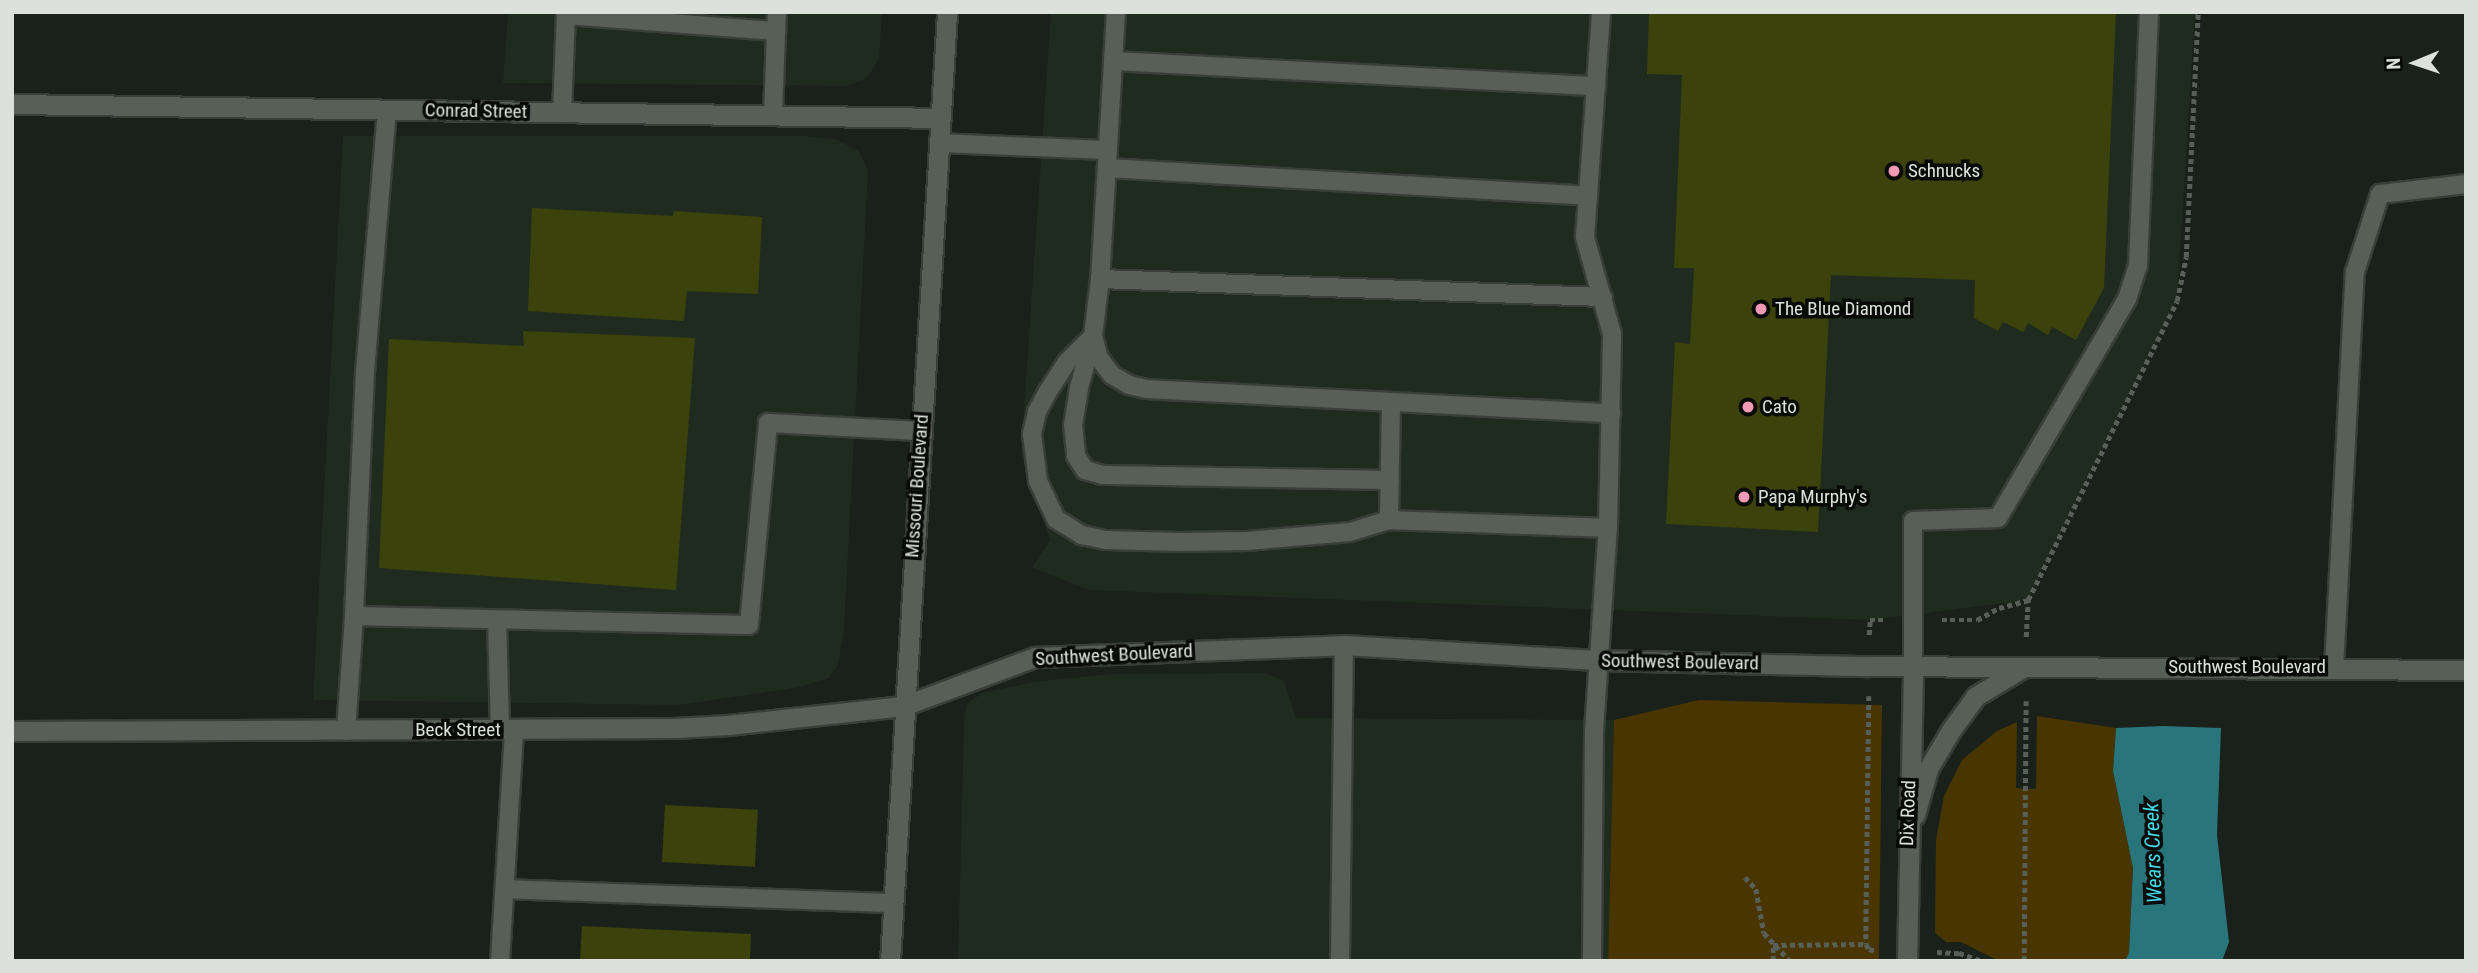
<!DOCTYPE html>
<html>
<head>
<meta charset="utf-8">
<style>
	body { margin:0 }
	#map { position:relative; width:2478px; height:973px; overflow:hidden; background:#1a211a; font-family:"Roboto Condensed",sans-serif }
	div>[style] { position:absolute }
	[style*='--x'] { left:calc(var(--x)*1px); top:calc(var(--y)*1px); width:calc(var(--w)*1px); rotate:calc(var(--a)*1deg) }
	.built>* { inset:0; background:#1f2b1f }
	.green>* { inset:0; background:#483500 }
	.water>* { inset:0; background:#28757c }
	.building>* { inset:0; background:#3c420c; transform-origin:0 0 }
	.path>* { height:4.5px; margin-top:-2.25px; transform-origin:0; background:repeating-linear-gradient(90deg,#585f58 0 5px,transparent 0 8.5px) }
	.roads { filter:drop-shadow(2px 0 #393e39) drop-shadow(-2px 0 #393e39) drop-shadow(0 2px #393e39) drop-shadow(0 -2px #393e39) }
	.service>* { height:18px; margin:-9px; padding:0 9px; transform-origin:9px; border-radius:9px; background:#575f57 }
	.minor>* { height:19px; margin:-9.5px; padding:0 9.5px; transform-origin:9.5px; border-radius:9.5px; background:#575f57 }
	.secondary>* { height:19px; margin:-9.5px; padding:0 9.5px; transform-origin:9.5px; border-radius:9.5px; background:#575f57 }
	.dots>* { width:19px; height:19px; translate:-50% -50%; box-sizing:border-box; border:4px solid #070a07; border-radius:50% }
	span { translate:-50% -50%; white-space:nowrap; text-align:center; line-height:1.15; -webkit-text-stroke:7px #070a07; paint-order:stroke }
	.street-label { font-size:19px; color:#dce1dc }
	.poi-label { font-size:19px; color:#dce1dc }
	.left { translate:0 -50%; text-align:left }
	.water-label { font-size:21px; color:#45d8e5; font-style:italic }
	.frame { position:absolute; inset:0; border:14px solid #dce1dc; pointer-events:none }
	.north { position:absolute; left:2380px; top:28px; width:70px; height:70px; -webkit-text-stroke:5px #070a07; paint-order:stroke; rotate:268deg; font-size:19px; font-weight:700; line-height:28px; text-align:center; color:#dce1dc }
	.north::after { content:''; display:block; margin:auto; width:24px; height:32px; background:#dce1dc; clip-path:polygon(50% 0,100% 100%,50% 72%,0 100%) }
</style>
</head>
<body>
<div id="map">
	<div class="built">
		<div style="clip-path:polygon(508px 12px,882px 12px,879px 59px,867px 78px,848px 86px,503px 83px)"></div>
		<div style="clip-path:polygon(1051px 12px,2195px 12px,2177px 301px,2028px 600px,1870px 620px,1088px 590px,1032px 567px,1050px 540px,1021px 454px)"></div>
		<div style="clip-path:polygon(343px 136px,804px 136px,836px 139px,859px 151px,868px 170px,844px 630px,838px 665px,828px 678px,801px 687px,679px 705px,313px 700px)"></div>
		<div style="clip-path:polygon(1265px 673px,1284px 681px,1296px 718px,1614px 720px,1608px 961px,958px 961px,964px 723px,967px 704px,982px 693px,1033px 682px,1111px 674px)"></div>
	</div>
	<div class="green">
		<div style="clip-path:polygon(1699px 700px,1882px 705px,1879px 961px,1608px 961px,1614px 720px)"></div>
		<div style="clip-path:polygon(2037px 716px,2116px 728px,2113px 771px,2133px 868px,2129px 954px,2125px 961px,1999px 961px,1961px 942px,1946px 942px,1935px 933px,1936px 840px,1944px 796px,1962px 760px,1997px 731px,2017px 722px,2016px 788px,2036px 789px)"></div>
	</div>
	<div class="water">
		<div style="clip-path:polygon(2163px 726px,2221px 728px,2217px 835px,2229px 942px,2222px 961px,2125px 961px,2129px 953px,2133px 868px,2113px 771px,2116px 728px)"></div>
	</div>
	<div class="building">
		<div style="clip-path:polygon(1649px 12px,2116px 12px,2104px 288px,2076px 340px,2052px 327px,2048px 335px,2028px 323px,2023px 332px,2003px 322px,1998px 331px,1974px 318px,1975px 280px,1831px 275px,1818px 532px,1666px 524px,1675px 342px,1690px 344px,1694px 268px,1674px 268px,1682px 75px,1647px 74px)"></div>
		<div style="clip-path:polygon(532px 208px,673px 216px,674px 211px,762px 217px,758px 294px,687px 291px,684px 321px,528px 311px)"></div>
		<div style="clip-path:polygon(523px 331px,695px 338px,676px 590px,379px 568px,389px 339px,524px 346px)"></div>
		<div style="left:665px;top:805px;width:93px;height:57px;rotate:3deg"></div>
		<div style="clip-path:polygon(582px 926px,751px 934px,750px 961px,580px 961px)"></div>
	</div>
	<div class="path">
		<div style="--x:1942;--y:620;--w:35;--a:0"></div>
		<div style="--x:1977;--y:620;--w:25;--a:-29"></div>
		<div style="--x:1999;--y:608;--w:30;--a:-15"></div>
		<div style="--x:1869;--y:635;--w:15;--a:-86"></div>
		<div style="--x:1870;--y:620;--w:14;--a:0"></div>
		<div style="--x:2026;--y:637;--w:37;--a:-87"></div>
		<div style="--x:2028;--y:600;--w:334;--a:-63.5"></div>
		<div style="--x:2177;--y:301;--w:45;--a:-78.4"></div>
		<div style="--x:2186;--y:257;--w:245;--a:-87.2"></div>
		<div style="--x:1869;--y:696;--w:248;--a:90.7"></div>
		<div style="--x:1866;--y:944;--w:6;--a:59"></div>
		<div style="--x:1869;--y:949;--w:6;--a:18"></div>
		<div style="--x:1745;--y:877;--w:16;--a:47"></div>
		<div style="--x:1756;--y:889;--w:45;--a:79.7"></div>
		<div style="--x:1764;--y:933;--w:38;--a:47"></div>
		<div style="--x:1773;--y:945;--w:93;--a:-0.6"></div>
		<div style="--x:1937;--y:952;--w:22;--a:3"></div>
		<div style="--x:1959;--y:953;--w:24;--a:19"></div>
		<div style="--x:1773;--y:961;--w:15;--a:-90"></div>
		<div style="--x:2024;--y:961;--w:260;--a:-89.6"></div>
	</div>
	<div class="roads">
		<div class="service">
			<div style="--x:1116;--y:12;--w:267;--a:93.4"></div>
			<div style="--x:1100;--y:279;--w:57;--a:97"></div>
			<div style="--x:1093;--y:336;--w:54;--a:105.1"></div>
			<div style="--x:1079;--y:388;--w:37;--a:99"></div>
			<div style="--x:1073;--y:425;--w:31;--a:84"></div>
			<div style="--x:1076;--y:456;--w:17;--a:57"></div>
			<div style="--x:1085;--y:470;--w:18;--a:16"></div>
			<div style="--x:1102;--y:475;--w:288;--a:1"></div>
			<div style="--x:776;--y:31;--w:19;--a:-87"></div>
			<div style="--x:1113;--y:61;--w:484;--a:3"></div>
			<div style="--x:387;--y:110;--w:263;--a:94.8"></div>
			<div style="--x:365;--y:372;--w:244;--a:92.6"></div>
			<div style="--x:354;--y:616;--w:395;--a:1.3"></div>
			<div style="--x:749;--y:625;--w:203;--a:-84.6"></div>
			<div style="--x:768;--y:423;--w:152;--a:3"></div>
			<div style="--x:562;--y:113;--w:98;--a:-87.7"></div>
			<div style="--x:566;--y:15;--w:211;--a:4.4"></div>
			<div style="--x:776;--y:31;--w:85;--a:92"></div>
			<div style="--x:939;--y:143;--w:169;--a:2.4"></div>
			<div style="--x:1107;--y:168;--w:482;--a:3.3"></div>
			<div style="--x:1100;--y:279;--w:503;--a:2.05"></div>
			<div style="--x:1093;--y:336;--w:23;--a:75"></div>
			<div style="--x:1099;--y:358;--w:21;--a:53"></div>
			<div style="--x:1112;--y:375;--w:20;--a:30"></div>
			<div style="--x:1129;--y:385;--w:17;--a:13"></div>
			<div style="--x:1146;--y:389;--w:466;--a:3"></div>
			<div style="--x:1091;--y:338;--w:34;--a:135"></div>
			<div style="--x:1067;--y:362;--w:37;--a:123"></div>
			<div style="--x:1047;--y:393;--w:21;--a:118"></div>
			<div style="--x:1037;--y:412;--w:23;--a:103"></div>
			<div style="--x:1032;--y:434;--w:47;--a:82.7"></div>
			<div style="--x:1038;--y:481;--w:42;--a:64.7"></div>
			<div style="--x:1056;--y:519;--w:31;--a:32"></div>
			<div style="--x:1082;--y:535;--w:24;--a:12"></div>
			<div style="--x:1105;--y:540;--w:74;--a:1.5"></div>
			<div style="--x:1179;--y:542;--w:68;--a:-0.8"></div>
			<div style="--x:1247;--y:541;--w:103;--a:-5"></div>
			<div style="--x:1350;--y:532;--w:41;--a:-17.1"></div>
			<div style="--x:1391;--y:403;--w:117;--a:91"></div>
			<div style="--x:1389;--y:520;--w:219;--a:2.1"></div>
			<div style="--x:497;--y:620;--w:110;--a:88.4"></div>
			<div style="--x:1913;--y:666;--w:145;--a:-90"></div>
			<div style="--x:1913;--y:521;--w:85;--a:-2"></div>
			<div style="--x:1998;--y:518;--w:254;--a:-59.5"></div>
			<div style="--x:2127;--y:299;--w:36;--a:-72"></div>
			<div style="--x:2138;--y:265;--w:253;--a:-87.5"></div>
			<div style="--x:2334;--y:668;--w:397;--a:-87"></div>
			<div style="--x:2355;--y:272;--w:82;--a:-72.2"></div>
			<div style="--x:2380;--y:194;--w:87;--a:-6.6"></div>
			<div style="--x:346;--y:731;--w:115;--a:-86"></div>
			<div style="--x:505;--y:889;--w:388;--a:2.1"></div>
			<div style="--x:500;--y:961;--w:231;--a:-86.5"></div>
			<div style="--x:1340;--y:961;--w:316;--a:-89.3"></div>
			<div style="--x:1592;--y:961;--w:230;--a:-89.5"></div>
			<div style="--x:1594;--y:731;--w:203;--a:-86.1"></div>
			<div style="--x:1608;--y:528;--w:194;--a:-88.8"></div>
			<div style="--x:1612;--y:334;--w:101;--a:-105.6"></div>
			<div style="--x:1585;--y:237;--w:226;--a:-85.9"></div>
		</div>
		<div class="minor">
			<div style="--x:12;--y:104;--w:928;--a:0.86"></div>
			<div style="--x:12;--y:731;--w:663;--a:-0.26"></div>
			<div style="--x:675;--y:728;--w:53;--a:-3.2"></div>
			<div style="--x:728;--y:725;--w:176;--a:-6.2"></div>
		</div>
		<div class="secondary">
			<div style="--x:903;--y:706;--w:141;--a:-20.4"></div>
			<div style="--x:1035;--y:657;--w:309;--a:-2.2"></div>
			<div style="--x:1344;--y:645;--w:253;--a:3.4"></div>
			<div style="--x:1597;--y:660;--w:272;--a:1.3"></div>
			<div style="--x:1869;--y:666;--w:597;--a:0.38"></div>
			<div style="--x:1915;--y:815;--w:48;--a:-74.2"></div>
			<div style="--x:1928;--y:769;--w:45;--a:-59.5"></div>
			<div style="--x:1951;--y:730;--w:42;--a:-53.7"></div>
			<div style="--x:1976;--y:696;--w:52;--a:-31"></div>
			<div style="--x:890;--y:961;--w:951;--a:-86.56"></div>
			<div style="--x:1907;--y:961;--w:295;--a:-88.8"></div>
		</div>
	</div>
	<div class="dots">
		<div style="left:1894px;top:171px;background:#f09ab6"></div>
		<div style="left:1761px;top:309px;background:#f09ab6"></div>
		<div style="left:1748px;top:407px;background:#f09ab6"></div>
		<div style="left:1744px;top:497px;background:#f09ab6"></div>
	</div>
	<div class="street-label">
		<span style="left:476px;top:111px;rotate:1deg">Conrad Street</span>
		<span style="left:917px;top:486px;rotate:-86deg">Missouri Boulevard</span>
		<span style="left:1114px;top:655px;rotate:-3deg">Southwest Boulevard</span>
		<span style="left:1680px;top:662px;rotate:1deg">Southwest Boulevard</span>
		<span style="left:2247px;top:667px">Southwest Boulevard</span>
		<span style="left:458px;top:730px">Beck Street</span>
		<span style="left:1908px;top:813px;rotate:-88deg">Dix Road</span>
	</div>
	<div class="poi-label">
		<span class="left" style="left:1908px;top:171px">Schnucks</span>
		<span class="left" style="left:1775px;top:309px">The Blue Diamond</span>
		<span class="left" style="left:1762px;top:407px">Cato</span>
		<span class="left" style="left:1758px;top:497px">Papa Murphy's</span>
	</div>
	<div class="water-label">
		<span style="left:2153px;top:853px;rotate:-92deg">Wears Creek</span>
	</div>
	<div class="frame"></div>
	<div class="north">N</div>
</div>
</body>
</html>
